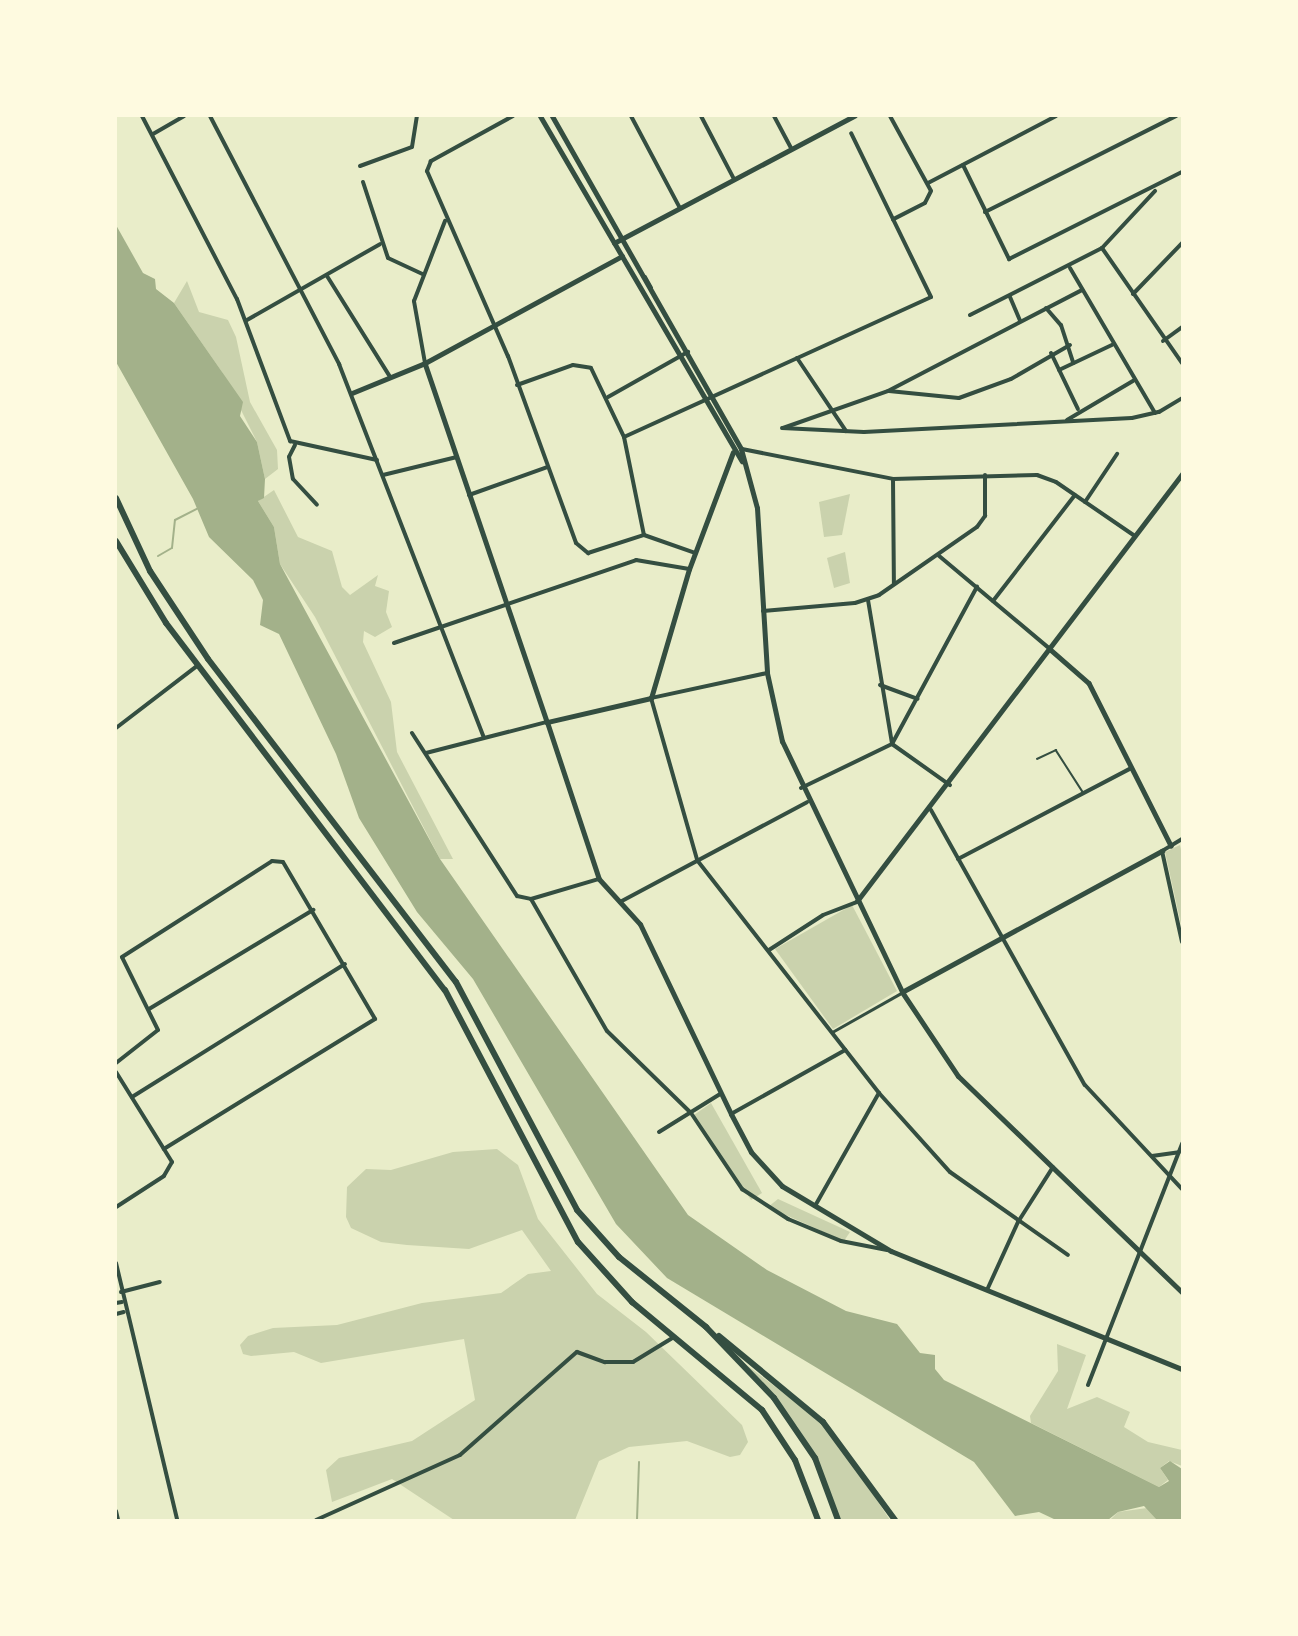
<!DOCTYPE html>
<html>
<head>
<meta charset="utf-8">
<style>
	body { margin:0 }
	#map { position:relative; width:1298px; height:1636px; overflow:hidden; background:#e9edc9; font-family:Montserrat,sans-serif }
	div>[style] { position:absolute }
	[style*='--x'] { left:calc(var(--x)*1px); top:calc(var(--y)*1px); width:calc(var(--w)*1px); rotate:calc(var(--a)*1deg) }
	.green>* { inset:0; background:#cad2ad }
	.water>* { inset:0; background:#a3b18a }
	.stream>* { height:2px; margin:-1px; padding:0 1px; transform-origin:1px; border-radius:1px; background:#a3b18a }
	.service>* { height:1.5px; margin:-0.75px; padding:0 0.75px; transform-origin:0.75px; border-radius:0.75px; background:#344e41 }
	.pedestrian>* { height:3px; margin:-1.5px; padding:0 1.5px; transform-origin:1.5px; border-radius:1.5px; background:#344e41 }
	.minor>* { height:4px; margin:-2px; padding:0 2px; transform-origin:2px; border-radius:2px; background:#344e41 }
	.tertiary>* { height:4.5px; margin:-2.25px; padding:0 2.25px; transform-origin:2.25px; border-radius:2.25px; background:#344e41 }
	.secondary>* { height:5px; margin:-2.5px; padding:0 2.5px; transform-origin:2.5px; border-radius:2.5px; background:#344e41 }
	.trunk>* { height:6px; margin:-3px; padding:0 3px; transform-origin:3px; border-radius:3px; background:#344e41 }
	span { translate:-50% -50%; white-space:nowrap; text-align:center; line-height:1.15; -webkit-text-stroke:6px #fefae0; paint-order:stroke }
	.frame { position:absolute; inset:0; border:117px solid #fefae0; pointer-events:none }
</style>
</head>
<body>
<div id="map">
	<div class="green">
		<div style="clip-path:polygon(187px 281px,199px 312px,228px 320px,236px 337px,250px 402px,277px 450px,278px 469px,265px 479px,257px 442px,222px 372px,174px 303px)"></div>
		<div style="clip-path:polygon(274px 490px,298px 537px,332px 551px,342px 587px,350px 595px,378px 575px,375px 586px,389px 591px,386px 612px,392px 627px,375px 637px,364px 631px,363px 642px,391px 702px,397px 752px,453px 859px,440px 859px,315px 617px,280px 564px,274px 527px,258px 501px)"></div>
		<div style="clip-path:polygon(850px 494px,842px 535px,824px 537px,819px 502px)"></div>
		<div style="clip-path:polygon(845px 552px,850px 583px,834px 588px,827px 558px)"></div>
		<div style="clip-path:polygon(1180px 845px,1182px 854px,1182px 929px,1165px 852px)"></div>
		<div style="clip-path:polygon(852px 905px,897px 991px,833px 1029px,775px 949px)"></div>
		<div style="clip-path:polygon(711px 1103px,762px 1193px,751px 1200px,694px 1115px)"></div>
		<div style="clip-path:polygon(497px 1149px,518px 1165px,538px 1219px,597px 1294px,646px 1332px,742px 1425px,748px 1442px,740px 1455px,730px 1457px,687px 1441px,629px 1447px,599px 1461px,575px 1520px,454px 1520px,392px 1479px,332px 1502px,326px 1470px,339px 1458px,412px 1441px,475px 1400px,464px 1339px,321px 1363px,294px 1352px,251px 1356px,243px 1354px,240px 1345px,248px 1336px,273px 1328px,337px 1325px,422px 1303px,501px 1293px,528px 1274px,551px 1271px,522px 1230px,469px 1249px,407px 1245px,381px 1242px,351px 1228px,346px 1217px,347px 1187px,366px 1169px,391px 1170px,453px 1152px)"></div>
		<div style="clip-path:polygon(778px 1199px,850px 1232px,844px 1241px,768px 1207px)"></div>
		<div style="clip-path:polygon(1057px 1344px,1086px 1355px,1067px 1409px,1097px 1397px,1130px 1412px,1124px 1427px,1148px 1442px,1182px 1450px,1182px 1466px,1169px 1461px,1160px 1468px,1168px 1480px,1159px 1487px,1031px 1423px,1030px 1416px,1058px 1371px)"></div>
		<div style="clip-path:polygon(727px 1350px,828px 1427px,890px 1520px,839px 1520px,816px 1457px,797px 1426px)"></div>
		<div style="clip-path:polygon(1147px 1508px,1158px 1520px,1110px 1520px,1118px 1512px)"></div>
	</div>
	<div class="water">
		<div style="clip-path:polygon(116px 225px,143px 273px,155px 279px,156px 289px,174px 303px,243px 402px,240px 416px,257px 442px,265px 479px,264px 498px,258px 501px,274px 527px,280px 564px,440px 859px,688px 1215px,767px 1270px,846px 1311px,897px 1324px,920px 1353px,935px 1355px,935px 1369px,944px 1380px,1159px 1487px,1169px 1481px,1160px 1468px,1170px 1461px,1182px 1469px,1182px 1520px,1157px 1520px,1144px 1506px,1118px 1512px,1108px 1520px,1056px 1520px,1039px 1512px,1015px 1516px,974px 1462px,667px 1278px,616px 1224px,473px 979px,417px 912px,359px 818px,336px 754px,279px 634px,260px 625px,263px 600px,253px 580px,209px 537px,193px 499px,116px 362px)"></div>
	</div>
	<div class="stream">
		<div style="--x:158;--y:556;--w:16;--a:-30"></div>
		<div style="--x:172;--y:548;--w:28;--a:-84"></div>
		<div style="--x:175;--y:520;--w:25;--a:-27"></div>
		<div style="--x:637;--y:1520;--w:58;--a:-88"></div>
	</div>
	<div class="service">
		<div style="--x:646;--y:276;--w:13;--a:61"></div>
		<div style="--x:1037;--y:759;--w:21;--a:-25"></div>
		<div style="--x:1056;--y:750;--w:50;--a:57.3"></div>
	</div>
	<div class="pedestrian">
		<div style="--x:832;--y:1032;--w:79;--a:-29.5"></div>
	</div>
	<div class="minor">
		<div style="--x:142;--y:116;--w:206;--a:62.6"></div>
		<div style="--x:237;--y:299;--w:152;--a:69.5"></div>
		<div style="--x:290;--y:441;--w:89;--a:12.3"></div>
		<div style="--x:210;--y:116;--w:280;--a:62.5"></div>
		<div style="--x:339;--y:364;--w:400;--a:68.8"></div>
		<div style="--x:513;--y:116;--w:94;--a:151.2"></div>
		<div style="--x:431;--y:161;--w:11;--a:112"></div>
		<div style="--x:427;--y:171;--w:202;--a:66.4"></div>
		<div style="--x:508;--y:356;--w:199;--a:70"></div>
		<div style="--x:576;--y:543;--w:16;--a:40"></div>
		<div style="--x:588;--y:553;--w:59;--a:-17.8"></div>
		<div style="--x:644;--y:535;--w:54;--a:19.4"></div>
		<div style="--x:631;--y:116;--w:104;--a:62"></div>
		<div style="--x:701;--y:116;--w:71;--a:62.4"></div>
		<div style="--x:774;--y:116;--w:36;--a:62"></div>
		<div style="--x:890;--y:116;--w:85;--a:61.3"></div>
		<div style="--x:931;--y:191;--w:13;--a:117"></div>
		<div style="--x:925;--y:203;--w:36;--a:153"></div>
		<div style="--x:153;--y:134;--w:36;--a:-30"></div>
		<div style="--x:963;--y:165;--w:105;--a:63.9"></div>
		<div style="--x:1009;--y:259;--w:194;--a:-26.7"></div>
		<div style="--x:360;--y:166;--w:55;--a:-20.1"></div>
		<div style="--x:412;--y:147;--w:31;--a:-81"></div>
		<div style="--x:363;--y:182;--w:80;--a:71.8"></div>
		<div style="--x:388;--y:258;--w:38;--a:25"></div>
		<div style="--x:928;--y:183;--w:144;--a:-27.6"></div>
		<div style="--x:985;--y:212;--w:214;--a:-26.7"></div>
		<div style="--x:1102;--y:248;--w:140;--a:55.2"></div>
		<div style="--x:1070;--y:268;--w:168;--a:59.6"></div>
		<div style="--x:327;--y:276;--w:119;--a:58"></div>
		<div style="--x:1133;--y:294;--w:71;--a:-46.1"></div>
		<div style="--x:1010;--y:297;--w:25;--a:67"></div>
		<div style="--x:1046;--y:308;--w:23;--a:49"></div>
		<div style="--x:1061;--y:325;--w:40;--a:72"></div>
		<div style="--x:970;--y:315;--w:148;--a:-26.9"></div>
		<div style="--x:1102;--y:248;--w:78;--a:-47.1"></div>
		<div style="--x:247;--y:320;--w:153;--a:-29.7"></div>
		<div style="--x:1163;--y:341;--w:24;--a:-36"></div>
		<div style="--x:1051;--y:353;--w:62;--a:64.3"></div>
		<div style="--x:797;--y:358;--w:88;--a:56.1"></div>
		<div style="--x:425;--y:363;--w:63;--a:-100.1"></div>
		<div style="--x:414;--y:301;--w:86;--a:-68.8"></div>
		<div style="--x:1059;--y:370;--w:59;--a:-25.3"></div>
		<div style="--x:517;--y:385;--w:59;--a:-19.7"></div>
		<div style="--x:573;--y:365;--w:18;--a:9"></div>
		<div style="--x:591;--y:368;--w:76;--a:64.4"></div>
		<div style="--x:624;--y:437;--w:100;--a:78.5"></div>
		<div style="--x:889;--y:391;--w:70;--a:5.7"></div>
		<div style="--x:959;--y:398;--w:55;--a:-20.1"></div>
		<div style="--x:1011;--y:379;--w:68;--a:-30"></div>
		<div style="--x:608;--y:397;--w:92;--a:-29.4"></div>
		<div style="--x:1067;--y:420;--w:77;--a:-30.6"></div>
		<div style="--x:782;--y:428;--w:82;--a:2.8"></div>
		<div style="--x:864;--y:432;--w:268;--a:-3"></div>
		<div style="--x:1132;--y:418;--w:28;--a:-13"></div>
		<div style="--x:1159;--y:412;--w:27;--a:-31"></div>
		<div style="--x:783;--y:428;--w:111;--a:-19.4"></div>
		<div style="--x:888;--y:391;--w:219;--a:-27.5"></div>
		<div style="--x:624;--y:437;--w:337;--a:-24.5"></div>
		<div style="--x:931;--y:297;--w:182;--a:-116"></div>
		<div style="--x:295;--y:445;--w:13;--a:117"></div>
		<div style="--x:289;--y:457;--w:22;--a:80"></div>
		<div style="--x:293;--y:479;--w:35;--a:47"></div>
		<div style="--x:742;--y:449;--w:154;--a:11.2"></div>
		<div style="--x:893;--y:479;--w:144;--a:-1.6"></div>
		<div style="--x:1037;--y:475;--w:20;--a:20"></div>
		<div style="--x:1056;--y:482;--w:96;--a:34.4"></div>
		<div style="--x:383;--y:475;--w:76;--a:-13.7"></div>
		<div style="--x:893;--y:479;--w:105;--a:89.5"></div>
		<div style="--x:469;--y:495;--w:83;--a:-19.7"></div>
		<div style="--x:1085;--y:502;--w:58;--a:-56.3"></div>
		<div style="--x:938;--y:555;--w:146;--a:40"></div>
		<div style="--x:868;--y:600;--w:145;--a:80.5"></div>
		<div style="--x:993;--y:601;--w:134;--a:-52.3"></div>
		<div style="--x:763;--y:611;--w:92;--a:-5"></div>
		<div style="--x:855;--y:603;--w:25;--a:-18"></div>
		<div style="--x:879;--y:595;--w:119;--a:-34.8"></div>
		<div style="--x:977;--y:527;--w:14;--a:-54"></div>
		<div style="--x:985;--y:516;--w:41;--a:-90"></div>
		<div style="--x:394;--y:643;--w:256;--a:-18.9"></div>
		<div style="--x:636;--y:560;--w:54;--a:9.6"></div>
		<div style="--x:767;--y:673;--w:119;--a:167.8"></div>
		<div style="--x:651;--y:698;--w:168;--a:74.1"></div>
		<div style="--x:697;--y:860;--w:296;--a:52"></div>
		<div style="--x:879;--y:1093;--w:106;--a:48.1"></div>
		<div style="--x:950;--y:1172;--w:144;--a:35.1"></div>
		<div style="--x:880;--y:685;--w:40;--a:20.2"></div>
		<div style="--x:116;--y:728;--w:103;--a:-37.5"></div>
		<div style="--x:412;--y:733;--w:194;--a:57.2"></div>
		<div style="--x:517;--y:896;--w:14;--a:12"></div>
		<div style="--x:531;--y:899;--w:71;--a:-16.4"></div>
		<div style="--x:892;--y:744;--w:71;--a:35.3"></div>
		<div style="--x:426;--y:753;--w:125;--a:-14.4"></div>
		<div style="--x:801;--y:788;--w:101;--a:-25.8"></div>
		<div style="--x:892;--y:744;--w:179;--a:-61.6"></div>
		<div style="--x:931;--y:810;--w:315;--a:60.8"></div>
		<div style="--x:1085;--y:1085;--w:142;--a:47"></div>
		<div style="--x:1182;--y:839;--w:23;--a:149"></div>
		<div style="--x:1162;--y:851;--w:93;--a:77.6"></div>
		<div style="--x:958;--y:859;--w:195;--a:-27.7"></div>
		<div style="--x:531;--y:899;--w:152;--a:60.1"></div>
		<div style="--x:607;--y:1031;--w:117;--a:44.3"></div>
		<div style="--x:691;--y:1113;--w:92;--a:56.1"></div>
		<div style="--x:742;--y:1189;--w:55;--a:33.1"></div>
		<div style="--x:788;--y:1219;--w:57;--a:22.5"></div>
		<div style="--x:841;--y:1241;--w:47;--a:11.1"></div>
		<div style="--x:620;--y:902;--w:212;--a:-28.1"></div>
		<div style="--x:769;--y:950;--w:64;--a:-32.9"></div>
		<div style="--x:823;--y:915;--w:36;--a:-21"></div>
		<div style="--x:149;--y:1009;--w:192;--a:-31.1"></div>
		<div style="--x:116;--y:1063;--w:53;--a:-38.2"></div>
		<div style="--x:158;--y:1030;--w:81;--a:-116.3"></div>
		<div style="--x:122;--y:957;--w:178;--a:-32.6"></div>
		<div style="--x:272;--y:861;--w:11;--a:5"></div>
		<div style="--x:283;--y:862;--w:182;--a:59.6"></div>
		<div style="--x:375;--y:1019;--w:248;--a:148.4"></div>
		<div style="--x:116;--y:1072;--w:106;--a:58.1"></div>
		<div style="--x:172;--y:1162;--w:16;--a:120"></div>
		<div style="--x:164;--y:1176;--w:57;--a:147.1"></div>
		<div style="--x:132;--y:1097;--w:251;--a:-32"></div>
		<div style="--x:731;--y:1114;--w:131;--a:-29.3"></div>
		<div style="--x:659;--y:1132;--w:72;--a:-31.9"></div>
		<div style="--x:1152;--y:1156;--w:27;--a:-8"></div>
		<div style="--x:815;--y:1206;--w:130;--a:-60.5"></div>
		<div style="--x:116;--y:1263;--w:264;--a:76.6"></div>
		<div style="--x:987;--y:1290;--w:75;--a:-65.5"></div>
		<div style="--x:1018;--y:1222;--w:65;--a:-57.5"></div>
		<div style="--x:121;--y:1292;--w:40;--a:-14.4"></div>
		<div style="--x:116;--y:1303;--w:6;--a:-9"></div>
		<div style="--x:116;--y:1314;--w:8;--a:-14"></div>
		<div style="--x:1088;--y:1385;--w:259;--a:-68.7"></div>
		<div style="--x:116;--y:1511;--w:9;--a:77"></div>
		<div style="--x:316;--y:1520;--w:158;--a:-24.3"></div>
		<div style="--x:460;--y:1455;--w:156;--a:-41.4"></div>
		<div style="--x:577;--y:1352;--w:30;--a:20"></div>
		<div style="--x:605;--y:1362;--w:28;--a:0"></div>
		<div style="--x:633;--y:1362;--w:48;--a:-31.4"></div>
	</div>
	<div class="tertiary">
		<div style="--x:614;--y:243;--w:272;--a:-27.9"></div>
		<div style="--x:425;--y:363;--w:379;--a:71.2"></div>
		<div style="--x:352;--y:393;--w:79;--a:-22.3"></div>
		<div style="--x:425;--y:363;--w:224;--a:-28.5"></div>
		<div style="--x:1051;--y:650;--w:50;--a:41"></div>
		<div style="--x:1089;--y:683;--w:182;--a:63.2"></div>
		<div style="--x:857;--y:901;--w:537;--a:-52.72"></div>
		<div style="--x:902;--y:992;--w:296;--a:-28.5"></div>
	</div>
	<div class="secondary">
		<div style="--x:540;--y:116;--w:400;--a:59.7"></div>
		<div style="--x:552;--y:116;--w:383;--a:60.4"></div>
		<div style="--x:741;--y:449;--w:61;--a:74.8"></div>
		<div style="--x:757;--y:508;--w:165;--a:86.5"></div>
		<div style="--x:767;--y:673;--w:70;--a:77.6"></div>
		<div style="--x:782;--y:741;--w:278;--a:64.4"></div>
		<div style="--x:902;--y:992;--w:101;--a:56.3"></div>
		<div style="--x:958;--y:1076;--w:311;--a:44"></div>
		<div style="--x:733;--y:452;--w:125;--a:110.6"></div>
		<div style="--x:689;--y:569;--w:134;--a:106.4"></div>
		<div style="--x:651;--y:698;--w:107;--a:167"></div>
		<div style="--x:547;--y:722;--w:165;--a:71.7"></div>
		<div style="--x:599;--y:879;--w:61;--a:47.7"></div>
		<div style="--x:640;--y:924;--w:211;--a:64.4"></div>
		<div style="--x:731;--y:1114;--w:43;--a:62.2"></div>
		<div style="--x:751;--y:1152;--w:46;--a:47.6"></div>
		<div style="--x:782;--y:1186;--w:127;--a:30.8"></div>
		<div style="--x:891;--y:1251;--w:314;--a:22.1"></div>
	</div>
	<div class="trunk">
		<div style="--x:116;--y:498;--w:81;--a:65"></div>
		<div style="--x:150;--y:571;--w:105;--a:56.6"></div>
		<div style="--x:208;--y:659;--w:407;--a:52.5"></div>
		<div style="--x:456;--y:982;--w:258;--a:62"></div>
		<div style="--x:577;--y:1210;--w:63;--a:48.2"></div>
		<div style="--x:619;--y:1257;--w:112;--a:38.8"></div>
		<div style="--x:706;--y:1327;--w:98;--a:46.2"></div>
		<div style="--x:774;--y:1398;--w:73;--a:55.7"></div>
		<div style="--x:815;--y:1458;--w:66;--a:69.6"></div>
		<div style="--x:116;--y:541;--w:96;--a:58.6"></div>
		<div style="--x:166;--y:623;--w:461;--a:52.8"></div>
		<div style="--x:445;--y:990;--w:285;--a:62.2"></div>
		<div style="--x:578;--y:1242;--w:81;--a:48"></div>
		<div style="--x:632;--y:1302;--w:169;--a:39.7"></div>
		<div style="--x:762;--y:1410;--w:60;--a:56.6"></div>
		<div style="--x:795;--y:1460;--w:64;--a:69"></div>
		<div style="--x:719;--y:1336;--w:135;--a:39.6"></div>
		<div style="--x:823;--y:1422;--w:122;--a:53.7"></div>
	</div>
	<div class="frame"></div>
</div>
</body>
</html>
